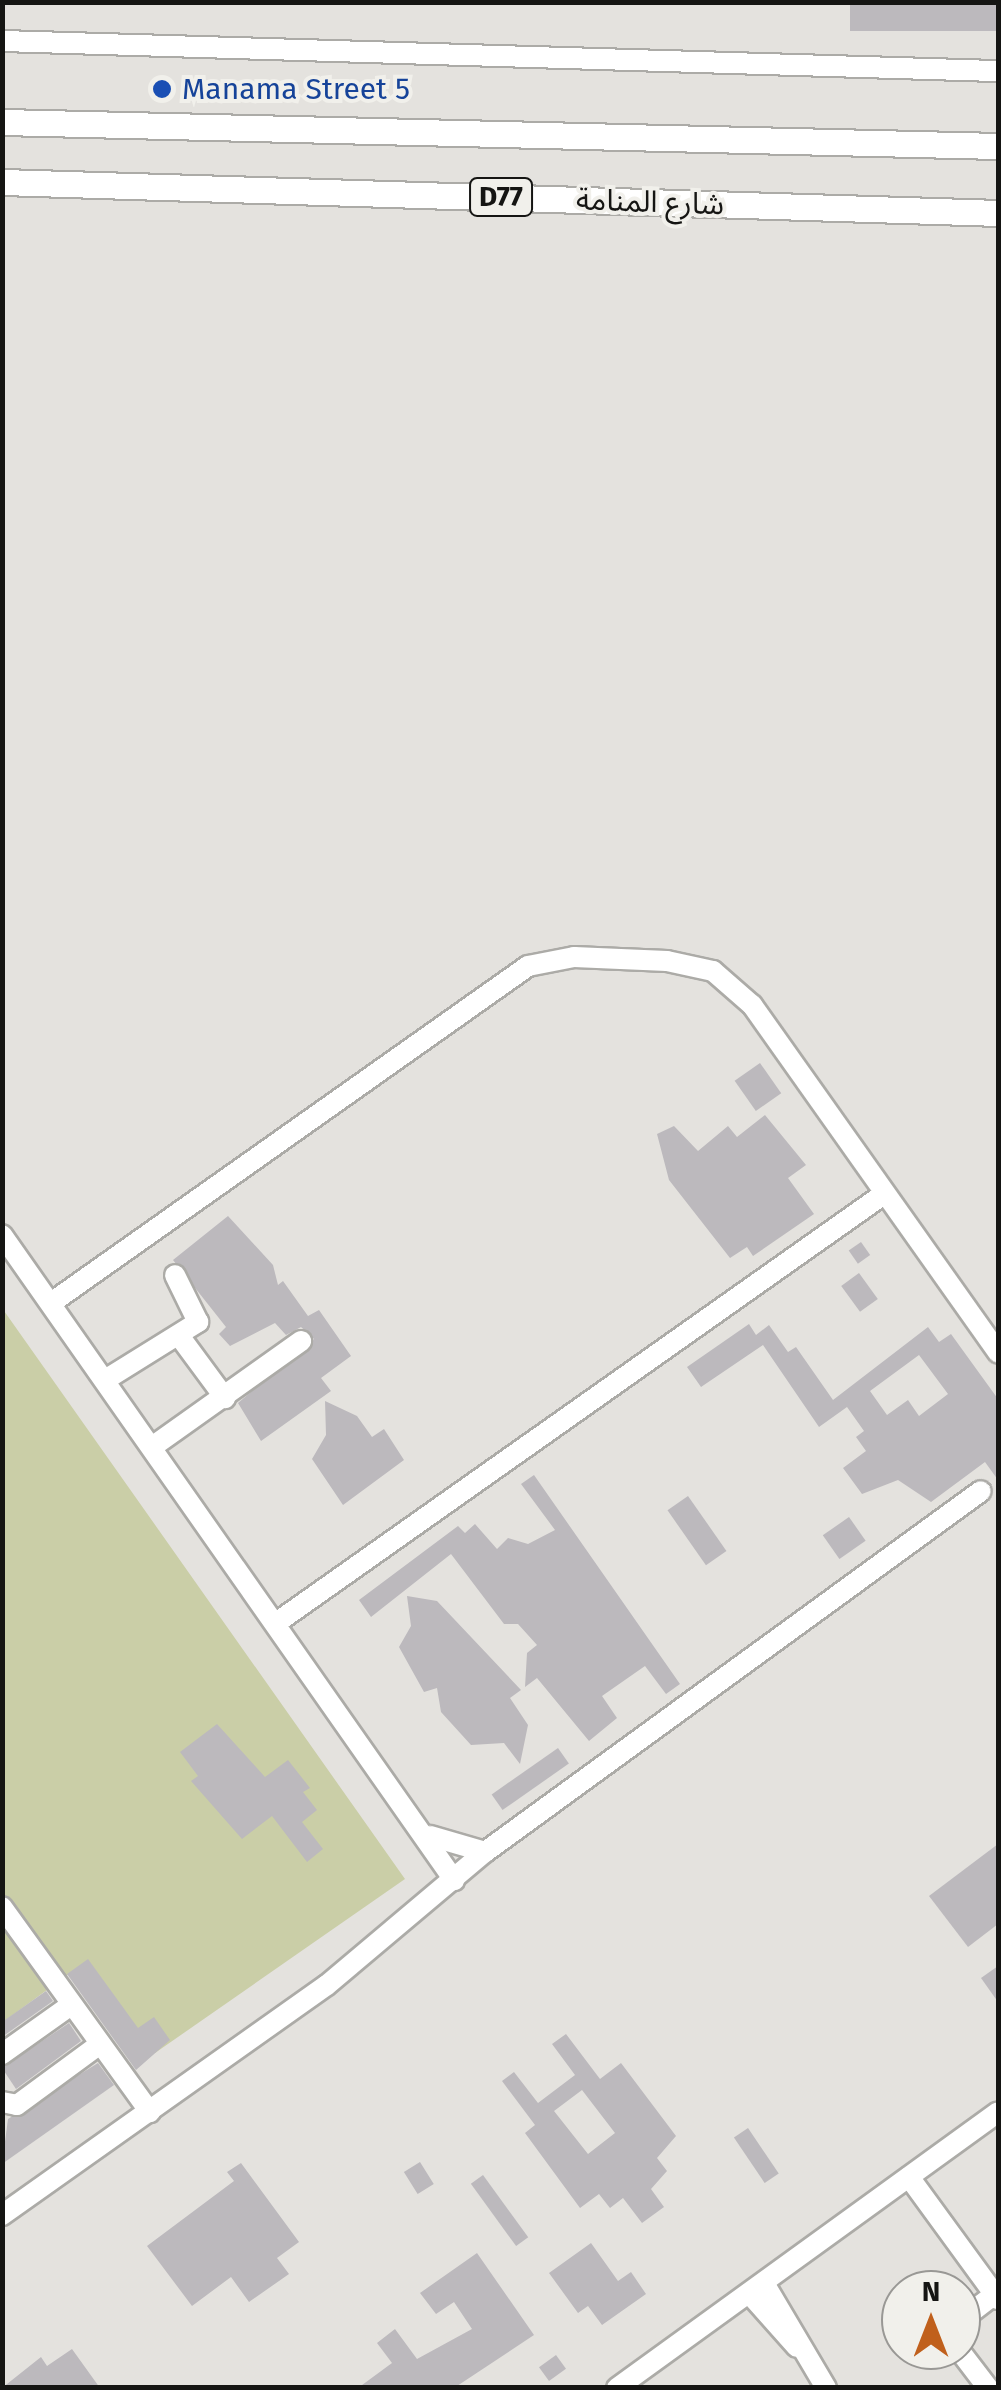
<!DOCTYPE html>
<html>
<head>
<meta charset="utf-8">
<style>
	body { margin:0 }
	#map { position:relative; width:1001px; height:2390px; overflow:hidden; background:#e4e2de; font-family:"Fira Sans","Noto Sans Arabic",sans-serif }
	div>[style] { position:absolute }
	[style*='--x'] { left:calc(var(--x)*1px); top:calc(var(--y)*1px); width:calc(var(--w)*1px); rotate:calc(var(--a)*1deg) }
	.green>* { inset:0; background:#cacea7 }
	.building>* { inset:0; background:#bcb9bd; transform-origin:0 0 }
	.roads { filter:drop-shadow(2px 0 #acaba7) drop-shadow(-2px 0 #acaba7) drop-shadow(0 2px #acaba7) drop-shadow(0 -2px #acaba7) }
	.minor>* { height:20px; margin:-10px; padding:0 10px; transform-origin:10px; border-radius:10px; background:#fff }
	.major>* { height:25px; margin:-12.5px; padding:0 12.5px; transform-origin:12.5px; border-radius:12.5px; background:#fff }
	.dots>* { width:28px; height:28px; translate:-50% -50%; box-sizing:border-box; border:5px solid #f1f0eb; border-radius:50% }
	span { translate:-50% -50%; white-space:nowrap; text-align:center; line-height:1.15; -webkit-text-stroke:8px #f1f0eb; paint-order:stroke }
	.shield-label span { padding:2px 8px; background:#f1f0eb; border:2px solid; border-radius:8px; -webkit-text-stroke-width:0 }
	.shield-label { font-size:28px; color:#151513; font-weight:700 }
	.transit-label { font-size:30px; color:#164399 }
	.left { translate:0 -50%; text-align:left }
	.street-label { font-size:30px; color:#151513 }
	.frame { position:absolute; inset:0; border:5px solid #151513; pointer-events:none }
	.north { position:absolute; left:881px; top:2270px; width:100px; height:100px; box-sizing:border-box; background:#f1f0eb; border:2px solid #999895; border-radius:50%; rotate:0deg; font-size:28px; font-weight:700; line-height:40px; text-align:center; color:#151513 }
	.north::after { content:''; display:block; margin:auto; width:35px; height:45px; background:#c0601c; clip-path:polygon(50% 0,100% 100%,50% 72%,0 100%) }
</style>
</head>
<body>
<div id="map">
	<div class="green">
		<div style="clip-path:polygon(2px 1308px,405px 1879px,155px 2053px,88px 1960px,3px 2022px)"></div>
	</div>
	<div class="building">
		<div style="left:850px;top:2px;width:148px;height:29px"></div>
		<div style="left:760px;top:1063px;width:37px;height:31px;rotate:55deg"></div>
		<div style="clip-path:polygon(765px 1115px,806px 1165px,788px 1178px,814px 1214px,753px 1256px,747px 1247px,730px 1258px,669px 1180px,657px 1134px,674px 1126px,698px 1151px,728px 1126px,737px 1137px)"></div>
		<div style="clip-path:polygon(228px 1216px,273px 1265px,278px 1285px,283px 1281px,308px 1316px,319px 1310px,351px 1356px,321px 1378px,331px 1391px,261px 1441px,238px 1403px,314px 1339px,301px 1327px,286px 1335px,275px 1323px,230px 1346px,219px 1334px,226px 1327px,173px 1260px)"></div>
		<div style="left:861px;top:1242px;width:16px;height:15px;rotate:55deg"></div>
		<div style="left:859px;top:1273px;width:32px;height:22px;rotate:54deg"></div>
		<div style="clip-path:polygon(evenodd,749px 1324px,756px 1335px,769px 1325px,788px 1352px,796px 1347px,833px 1400px,928px 1327px,939px 1342px,951px 1334px,998px 1399px,998px 1480px,985px 1462px,931px 1502px,898px 1480px,862px 1494px,843px 1468px,866px 1451px,856px 1437px,864px 1431px,847px 1407px,819px 1427px,763px 1345px,701px 1387px,687px 1367px,749px 1324px,919px 1355px,948px 1394px,919px 1416px,908px 1400px,887px 1415px,870px 1391px,919px 1355px)"></div>
		<div style="clip-path:polygon(325px 1401px,357px 1416px,372px 1437px,384px 1429px,404px 1460px,343px 1505px,312px 1459px,326px 1435px)"></div>
		<div style="clip-path:polygon(534px 1475px,680px 1684px,666px 1694px,645px 1666px,602px 1696px,617px 1718px,589px 1741px,537px 1678px,525px 1687px,527px 1653px,537px 1645px,518px 1624px,504px 1624px,451px 1554px,371px 1617px,359px 1600px,458px 1526px,465px 1533px,475px 1524px,497px 1549px,508px 1538px,528px 1544px,555px 1530px,521px 1484px)"></div>
		<div style="left:688px;top:1496px;width:67px;height:25px;rotate:55deg"></div>
		<div style="left:849px;top:1517px;width:29px;height:32px;rotate:55deg"></div>
		<div style="clip-path:polygon(407px 1596px,437px 1601px,521px 1690px,510px 1698px,528px 1725px,520px 1764px,504px 1743px,471px 1745px,441px 1712px,437px 1688px,424px 1692px,399px 1647px,411px 1626px)"></div>
		<div style="clip-path:polygon(217px 1724px,265px 1777px,288px 1760px,310px 1788px,303px 1792px,317px 1810px,302px 1822px,323px 1849px,307px 1862px,272px 1816px,242px 1839px,191px 1781px,198px 1776px,180px 1752px)"></div>
		<div style="left:558px;top:1748px;width:19px;height:81px;rotate:55deg"></div>
		<div style="clip-path:polygon(998px 1844px,998px 1924px,968px 1947px,929px 1896px)"></div>
		<div style="clip-path:polygon(88px 1959px,138px 2028px,154px 2017px,170px 2040px,136px 2070px,67px 1974px)"></div>
		<div style="clip-path:polygon(998px 1966px,998px 2002px,981px 1978px)"></div>
		<div style="clip-path:polygon(46px 1991px,53px 2001px,2px 2037px,2px 2022px)"></div>
		<div style="clip-path:polygon(69px 2023px,81px 2041px,16px 2089px,2px 2068px)"></div>
		<div style="clip-path:polygon(evenodd,566px 2034px,600px 2079px,621px 2063px,676px 2136px,657px 2158px,667px 2171px,651px 2189px,664px 2207px,642px 2223px,623px 2198px,610px 2208px,599px 2194px,580px 2208px,525px 2133px,535px 2125px,502px 2081px,514px 2072px,538px 2103px,575px 2075px,552px 2044px,566px 2034px,582px 2090px,615px 2133px,588px 2154px,554px 2111px,582px 2090px)"></div>
		<div style="clip-path:polygon(98px 2063px,114px 2085px,2px 2164px,8px 2119px)"></div>
		<div style="left:748px;top:2128px;width:55px;height:17px;rotate:56deg"></div>
		<div style="left:420px;top:2162px;width:26px;height:19px;rotate:58deg"></div>
		<div style="clip-path:polygon(241px 2163px,299px 2242px,277px 2258px,289px 2274px,249px 2302px,231px 2277px,192px 2306px,147px 2246px,234px 2181px,227px 2172px)"></div>
		<div style="left:483px;top:2175px;width:77px;height:15px;rotate:54deg"></div>
		<div style="clip-path:polygon(591px 2243px,618px 2281px,631px 2272px,646px 2294px,602px 2325px,588px 2306px,578px 2313px,549px 2273px)"></div>
		<div style="clip-path:polygon(477px 2253px,534px 2335px,454px 2388px,358px 2388px,392px 2363px,377px 2343px,395px 2329px,417px 2359px,472px 2329px,454px 2302px,436px 2314px,420px 2293px)"></div>
		<div style="clip-path:polygon(72px 2349px,100px 2388px,2px 2388px,41px 2357px,47px 2366px)"></div>
		<div style="left:556px;top:2355px;width:17px;height:21px;rotate:54deg"></div>
	</div>
	<div class="roads">
		<div class="minor">
			<div style="--x:2;--y:41;--w:996;--a:1.73"></div>
			<div style="--x:2;--y:1235;--w:788;--a:54.98"></div>
			<div style="--x:51;--y:1303;--w:584;--a:-35.24"></div>
			<div style="--x:528;--y:966;--w:47;--a:-11.1"></div>
			<div style="--x:574;--y:957;--w:93;--a:2.5"></div>
			<div style="--x:667;--y:961;--w:47;--a:12.3"></div>
			<div style="--x:713;--y:971;--w:52;--a:41.1"></div>
			<div style="--x:752;--y:1005;--w:426;--a:54.7"></div>
			<div style="--x:180;--y:1337;--w:76;--a:53.6"></div>
			<div style="--x:105;--y:1380;--w:110;--a:-31.9"></div>
			<div style="--x:198;--y:1322;--w:52;--a:-116.1"></div>
			<div style="--x:152;--y:1447;--w:183;--a:-35.4"></div>
			<div style="--x:276;--y:1623;--w:744;--a:-35.21"></div>
			<div style="--x:430;--y:1836;--w:57;--a:16.2"></div>
			<div style="--x:2;--y:1907;--w:253;--a:54.2"></div>
			<div style="--x:2;--y:2054;--w:85;--a:-35.4"></div>
			<div style="--x:2;--y:2102;--w:15;--a:11"></div>
			<div style="--x:17;--y:2105;--w:103;--a:-36.3"></div>
			<div style="--x:909;--y:2177;--w:151;--a:53.9"></div>
			<div style="--x:2;--y:2215;--w:398;--a:-35.3"></div>
			<div style="--x:327;--y:1985;--w:207;--a:-40.1"></div>
			<div style="--x:485;--y:1852;--w:613;--a:-36.05"></div>
			<div style="--x:764;--y:2283;--w:122;--a:59.4"></div>
			<div style="--x:749;--y:2293;--w:72;--a:48.4"></div>
			<div style="--x:961;--y:2320;--w:43;--a:-37.4"></div>
			<div style="--x:959;--y:2350;--w:48;--a:52.7"></div>
			<div style="--x:617;--y:2388;--w:470;--a:-35.9"></div>
		</div>
		<div class="major">
			<div style="--x:2;--y:122;--w:996;--a:1.38"></div>
			<div style="--x:2;--y:182;--w:996;--a:1.78"></div>
		</div>
	</div>
	<div class="dots">
		<div style="left:162px;top:89px;background:#1a4fb4"></div>
	</div>
	<div class="shield-label">
		<span style="left:501px;top:197px">D77</span>
	</div>
	<div class="transit-label">
		<span class="left" style="left:182px;top:89px">Manama Street 5</span>
	</div>
	<div class="street-label">
		<span style="left:650px;top:202px;rotate:2deg">شارع المنامة</span>
	</div>
	<div class="frame"></div>
	<div class="north">N</div>
</div>
</body>
</html>
